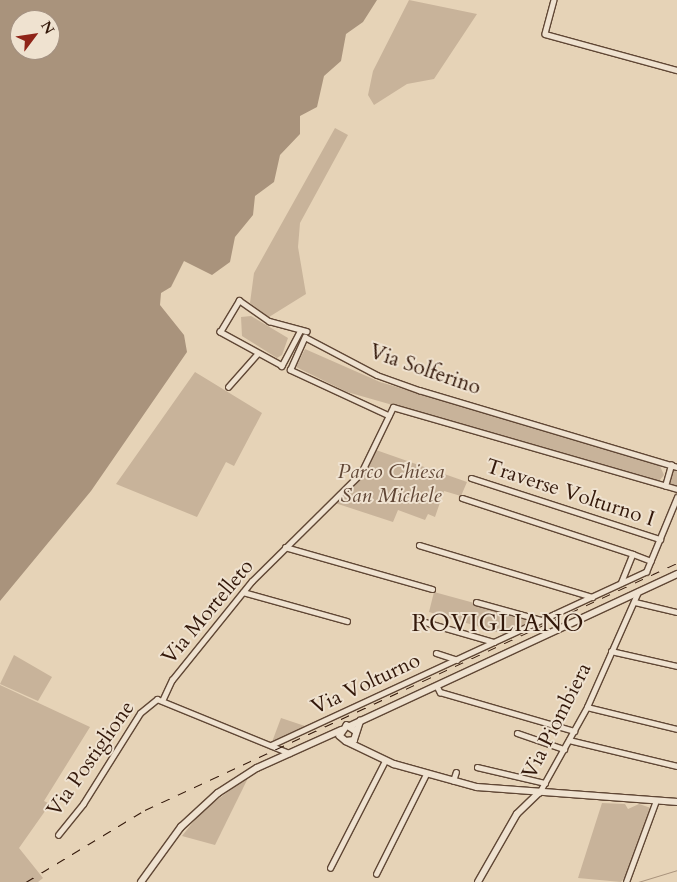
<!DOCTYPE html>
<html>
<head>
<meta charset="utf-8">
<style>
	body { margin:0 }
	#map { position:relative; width:677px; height:882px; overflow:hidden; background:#e6d3b7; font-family:Cardo,serif }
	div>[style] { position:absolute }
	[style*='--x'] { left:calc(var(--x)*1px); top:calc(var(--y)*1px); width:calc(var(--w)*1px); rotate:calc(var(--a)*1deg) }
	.green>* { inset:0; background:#c8b39a }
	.water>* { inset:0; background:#a9937c }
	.stream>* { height:1px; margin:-0.5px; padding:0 0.5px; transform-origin:0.5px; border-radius:0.5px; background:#a9937c }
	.roads { filter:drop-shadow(1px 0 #604735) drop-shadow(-1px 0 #604735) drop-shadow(0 1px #604735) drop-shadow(0 -1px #604735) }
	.minor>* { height:4.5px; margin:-2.25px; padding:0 2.25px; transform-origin:2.25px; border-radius:2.25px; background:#efe2d0 }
	.tertiary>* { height:5.5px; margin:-2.75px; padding:0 2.75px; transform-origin:2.75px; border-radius:2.75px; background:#efe2d0 }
	.rail>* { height:1px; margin-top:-0.5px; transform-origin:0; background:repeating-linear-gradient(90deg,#33180a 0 9px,transparent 0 18px) }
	span { translate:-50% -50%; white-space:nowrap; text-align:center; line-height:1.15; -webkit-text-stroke:4px #efe2d0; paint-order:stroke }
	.street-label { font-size:21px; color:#33180a }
	.park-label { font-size:21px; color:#604635; font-style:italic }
	.quarter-label { font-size:24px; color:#33180a; letter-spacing:1px }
	.north { position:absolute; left:10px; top:10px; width:50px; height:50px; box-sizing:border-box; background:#efe2d0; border:1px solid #a49181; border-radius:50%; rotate:59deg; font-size:14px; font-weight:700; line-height:20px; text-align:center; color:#33180a }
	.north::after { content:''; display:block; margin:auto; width:18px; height:22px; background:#8f2418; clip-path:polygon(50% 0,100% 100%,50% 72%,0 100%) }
</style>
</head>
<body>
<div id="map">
	<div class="green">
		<div style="clip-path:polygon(409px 0,477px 14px,434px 79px,407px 84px,374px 105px,368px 95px,373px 71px)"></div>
		<div style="clip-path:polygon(335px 128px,348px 135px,300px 223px,298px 247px,306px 294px,269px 317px,250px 303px,254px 273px)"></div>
		<div style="clip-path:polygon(251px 316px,288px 338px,282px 355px,277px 358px,242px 336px,241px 317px)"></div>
		<div style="clip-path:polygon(305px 349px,380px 382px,659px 464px,664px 475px,659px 481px,347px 392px,296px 367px)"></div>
		<div style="clip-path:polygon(195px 372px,262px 413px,234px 466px,226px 462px,197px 517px,116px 484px)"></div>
		<div style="clip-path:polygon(376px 450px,467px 482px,461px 496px,444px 491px,435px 517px,428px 514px,425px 520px,398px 510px,393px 522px,335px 503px,360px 478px)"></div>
		<div style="clip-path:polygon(671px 465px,677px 467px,677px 489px,665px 486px)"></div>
		<div style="clip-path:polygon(434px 592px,537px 620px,507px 635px,429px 612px)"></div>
		<div style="clip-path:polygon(14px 655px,52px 677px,38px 701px,0 684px)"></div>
		<div style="clip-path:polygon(0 685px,90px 727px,44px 801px,50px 804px,19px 848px,43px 878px,38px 882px,0 882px)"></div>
		<div style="clip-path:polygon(281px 718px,308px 727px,272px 742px)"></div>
		<div style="clip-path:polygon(249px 776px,215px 845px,182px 836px,201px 812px)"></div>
		<div style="clip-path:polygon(602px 803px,625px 804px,628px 809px,639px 804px,651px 808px,629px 872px,621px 882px,578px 878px)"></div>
	</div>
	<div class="water">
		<div style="clip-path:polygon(evenodd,0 0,377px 0,363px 22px,346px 34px,341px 61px,324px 76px,317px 107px,300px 116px,300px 134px,280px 155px,274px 182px,255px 196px,253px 215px,235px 237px,230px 262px,212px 275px,184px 261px,171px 287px,161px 293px,160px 305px,184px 335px,187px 352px,91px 491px,0 601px,0 0,20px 20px,50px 20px,50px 50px,20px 50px,20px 20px)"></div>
	</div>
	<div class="stream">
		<div style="--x:638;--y:882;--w:41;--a:-17.1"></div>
	</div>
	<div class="roads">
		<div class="minor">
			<div style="--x:554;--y:0;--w:35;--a:105"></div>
			<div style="--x:545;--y:34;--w:137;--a:15.3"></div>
			<div style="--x:301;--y:330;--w:41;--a:117.8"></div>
			<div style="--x:282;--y:366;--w:71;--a:-151.3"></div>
			<div style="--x:220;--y:332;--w:37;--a:-59"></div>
			<div style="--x:239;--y:300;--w:37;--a:35"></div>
			<div style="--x:269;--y:321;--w:39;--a:15"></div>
			<div style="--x:228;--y:387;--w:45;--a:-48.6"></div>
			<div style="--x:389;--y:416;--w:109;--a:-155.1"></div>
			<div style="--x:290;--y:370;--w:36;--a:-66"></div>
			<div style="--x:305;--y:337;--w:81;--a:27.8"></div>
			<div style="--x:377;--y:375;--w:45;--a:19.7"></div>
			<div style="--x:419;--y:390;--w:269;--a:16.6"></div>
			<div style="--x:471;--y:478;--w:199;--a:17.9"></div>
			<div style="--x:665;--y:486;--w:22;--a:-74"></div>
			<div style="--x:462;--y:498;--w:180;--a:18.1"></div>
			<div style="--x:633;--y:554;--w:31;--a:112"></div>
			<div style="--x:419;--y:545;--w:181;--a:16.7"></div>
			<div style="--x:285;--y:547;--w:153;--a:15.9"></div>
			<div style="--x:633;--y:554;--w:19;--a:21"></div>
			<div style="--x:243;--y:592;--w:108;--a:15.6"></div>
			<div style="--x:476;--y:602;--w:68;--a:15.3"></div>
			<div style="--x:635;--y:602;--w:43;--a:13.4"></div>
			<div style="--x:418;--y:620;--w:79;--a:16.1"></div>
			<div style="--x:611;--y:651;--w:68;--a:12.8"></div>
			<div style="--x:436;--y:653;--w:22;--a:18"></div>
			<div style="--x:437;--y:686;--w:7;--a:63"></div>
			<div style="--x:440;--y:692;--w:140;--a:16.2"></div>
			<div style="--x:162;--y:701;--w:23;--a:-65"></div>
			<div style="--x:172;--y:680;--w:127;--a:-51.1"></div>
			<div style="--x:252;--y:581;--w:153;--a:-44.7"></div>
			<div style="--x:361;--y:473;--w:73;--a:-64.1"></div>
			<div style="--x:393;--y:407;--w:296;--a:16.1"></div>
			<div style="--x:587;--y:707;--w:93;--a:13.7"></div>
			<div style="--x:517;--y:733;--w:50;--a:18.8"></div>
			<div style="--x:569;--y:740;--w:111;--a:13.5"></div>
			<div style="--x:271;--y:745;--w:413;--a:-24.8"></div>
			<div style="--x:646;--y:572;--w:81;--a:-67.5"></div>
			<div style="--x:477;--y:767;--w:70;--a:13.2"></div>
			<div style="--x:453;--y:781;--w:9;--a:-72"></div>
			<div style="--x:539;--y:793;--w:98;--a:-60.8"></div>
			<div style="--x:587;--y:707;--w:126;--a:-66.1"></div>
			<div style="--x:58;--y:835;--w:40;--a:-51"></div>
			<div style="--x:83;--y:804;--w:107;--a:-57.9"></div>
			<div style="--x:140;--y:713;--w:22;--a:-39"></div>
			<div style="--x:157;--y:699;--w:143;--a:22.2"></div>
			<div style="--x:330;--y:868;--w:120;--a:-62.8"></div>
			<div style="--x:376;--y:874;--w:112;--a:-63.4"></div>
			<div style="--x:626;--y:882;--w:84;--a:-69.8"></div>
		</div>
		<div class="tertiary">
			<div style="--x:350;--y:726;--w:361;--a:-24.9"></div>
			<div style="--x:356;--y:732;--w:11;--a:-146"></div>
			<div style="--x:347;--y:726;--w:12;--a:125"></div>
			<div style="--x:340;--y:736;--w:8;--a:40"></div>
			<div style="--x:346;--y:741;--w:8;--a:-7"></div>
			<div style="--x:354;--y:740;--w:20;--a:-72"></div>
			<div style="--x:348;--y:742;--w:51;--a:25.6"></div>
			<div style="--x:394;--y:764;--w:86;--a:15.5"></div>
			<div style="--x:477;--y:787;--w:201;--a:4.3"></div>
			<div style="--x:141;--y:882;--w:68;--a:-54"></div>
			<div style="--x:181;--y:827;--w:50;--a:-42.6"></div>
			<div style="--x:218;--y:793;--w:46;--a:-32.7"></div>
			<div style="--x:257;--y:768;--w:92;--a:-24.3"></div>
			<div style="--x:478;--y:882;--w:78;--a:-60.2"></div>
			<div style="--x:517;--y:814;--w:29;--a:-44"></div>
		</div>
	</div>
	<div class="rail">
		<div style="--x:26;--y:882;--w:139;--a:-31.2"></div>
		<div style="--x:145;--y:810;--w:587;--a:-24.9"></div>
	</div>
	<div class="street-label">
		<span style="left:425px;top:370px;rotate:19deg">Via Solferino</span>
		<span style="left:570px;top:493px;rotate:18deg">Traverse Volturno I</span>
		<span style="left:208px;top:612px;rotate:-50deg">Via Mortelleto</span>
		<span style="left:366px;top:684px;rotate:-25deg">Via Volturno</span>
		<span style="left:557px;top:721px;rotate:-63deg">Via Piombiera</span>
		<span style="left:91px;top:759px;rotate:-55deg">Via Postiglione</span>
	</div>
	<div class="park-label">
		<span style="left:391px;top:484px">Parco Chiesa<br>San Michele</span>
	</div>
	<div class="quarter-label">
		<span style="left:498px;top:624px">ROVIGLIANO</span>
	</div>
	<div class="north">N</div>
</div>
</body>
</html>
